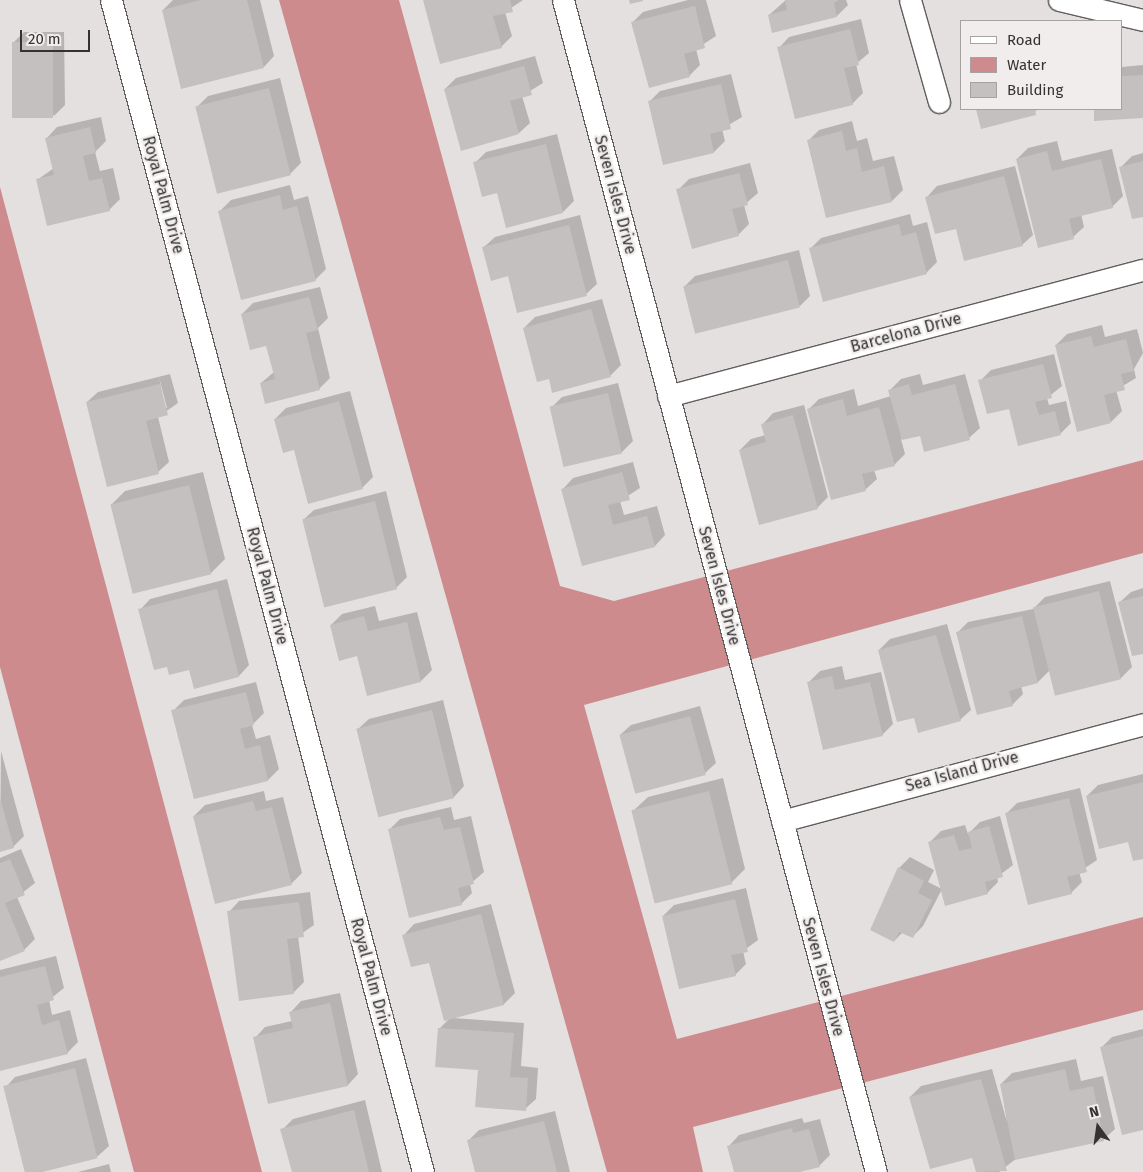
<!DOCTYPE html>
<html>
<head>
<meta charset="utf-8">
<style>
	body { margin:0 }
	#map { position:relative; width:1143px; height:1172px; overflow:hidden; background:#e5e0e0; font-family:"Fira Sans",sans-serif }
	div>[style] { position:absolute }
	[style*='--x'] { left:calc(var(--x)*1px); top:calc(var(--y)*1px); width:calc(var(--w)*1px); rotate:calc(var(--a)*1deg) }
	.water>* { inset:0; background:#cd8b8d }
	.shadow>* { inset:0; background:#0003 }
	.building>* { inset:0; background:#c4c0c0; transform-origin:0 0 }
	.roads { filter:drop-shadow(1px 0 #625e5e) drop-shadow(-1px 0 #625e5e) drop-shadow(0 1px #625e5e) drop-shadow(0 -1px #625e5e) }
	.minor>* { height:21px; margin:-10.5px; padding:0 10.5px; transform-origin:10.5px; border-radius:10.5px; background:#fff }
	span { translate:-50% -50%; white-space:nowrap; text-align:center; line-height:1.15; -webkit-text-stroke:4.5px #f2eded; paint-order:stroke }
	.street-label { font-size:16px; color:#343232 }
	.legend { position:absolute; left:960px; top:20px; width:162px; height:90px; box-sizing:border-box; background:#f2eded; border:1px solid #a6a2a2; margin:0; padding:6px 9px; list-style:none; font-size:15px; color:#343232 }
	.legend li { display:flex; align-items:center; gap:10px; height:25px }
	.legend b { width:25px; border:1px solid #a6a2a2 }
	.north { position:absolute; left:1073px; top:1102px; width:50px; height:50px; -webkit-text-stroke:4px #f2eded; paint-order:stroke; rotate:346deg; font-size:14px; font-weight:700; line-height:20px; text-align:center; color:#343232 }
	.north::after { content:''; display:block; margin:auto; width:18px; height:22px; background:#343232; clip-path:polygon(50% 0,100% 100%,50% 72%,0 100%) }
	.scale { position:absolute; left:20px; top:30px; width:70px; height:22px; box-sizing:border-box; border:2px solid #343232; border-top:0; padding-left:6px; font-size:15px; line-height:18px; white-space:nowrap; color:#343232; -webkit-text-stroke:4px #f2eded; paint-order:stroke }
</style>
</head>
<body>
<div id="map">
	<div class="water">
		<div style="clip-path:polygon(279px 0,399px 0,560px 586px,614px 601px,1143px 460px,1143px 553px,584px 705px,677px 1039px,1143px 917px,1143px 1010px,693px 1127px,703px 1172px,607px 1172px)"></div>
		<div style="clip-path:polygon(0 187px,262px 1172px,134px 1172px,0 667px)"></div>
	</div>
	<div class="shadow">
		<div style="clip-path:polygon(173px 0,260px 0,274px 56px,264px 67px,163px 10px)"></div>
		<div style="clip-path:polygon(424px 0,523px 0,505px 12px,512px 36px,501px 47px)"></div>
		<div style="clip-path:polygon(688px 0,706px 0,716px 36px,696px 49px,700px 65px,689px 76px,632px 23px,643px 12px)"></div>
		<div style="clip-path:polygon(786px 0,846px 0,848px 5px,837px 16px,769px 15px)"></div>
		<div style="clip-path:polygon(861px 19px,869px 53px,856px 64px,863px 93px,852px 104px,779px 48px,789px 37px)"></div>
		<div style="clip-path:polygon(24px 32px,64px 32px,65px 105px,54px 116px,13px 43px)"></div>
		<div style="clip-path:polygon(535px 56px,543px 83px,522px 96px,530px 123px,519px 133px,445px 89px,456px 78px)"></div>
		<div style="clip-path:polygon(1143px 65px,1143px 117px,1096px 120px,1095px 109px,1122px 109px,1122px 67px)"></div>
		<div style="clip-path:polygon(731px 74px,742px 117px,722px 129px,725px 141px,714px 152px,649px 102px,660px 91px)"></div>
		<div style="clip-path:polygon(280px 78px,301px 163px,290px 174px,197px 107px,208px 96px)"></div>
		<div style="clip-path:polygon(977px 109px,1041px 109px,982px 127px)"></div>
		<div style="clip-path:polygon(101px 117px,106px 141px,95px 152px,100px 171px,113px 168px,120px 199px,109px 210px,37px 180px,54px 168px,47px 138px,57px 127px)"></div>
		<div style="clip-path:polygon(852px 121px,857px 141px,867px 138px,873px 161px,894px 156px,903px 190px,892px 201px,827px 217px,808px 141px,819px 130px)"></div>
		<div style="clip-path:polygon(557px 134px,574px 201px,563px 212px,475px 163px,486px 152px)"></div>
		<div style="clip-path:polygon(1057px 141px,1062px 161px,1112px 149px,1123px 196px,1112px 207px,1081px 214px,1084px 227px,1073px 237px,1017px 159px,1028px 148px)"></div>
		<div style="clip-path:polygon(1143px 153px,1143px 215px,1121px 167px,1132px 156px)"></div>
		<div style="clip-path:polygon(750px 163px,758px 193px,744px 205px,749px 224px,738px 235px,678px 190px,689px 179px)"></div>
		<div style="clip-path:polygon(1015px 166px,1033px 235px,1022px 245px,957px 228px,927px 197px,937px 186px)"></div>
		<div style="clip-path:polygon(290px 185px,294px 200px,308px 196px,326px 269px,315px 280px,220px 211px,231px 200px)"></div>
		<div style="clip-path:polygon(910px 214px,913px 226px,927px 222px,937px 262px,926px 273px,810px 249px,821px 238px)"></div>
		<div style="clip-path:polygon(580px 215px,597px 284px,586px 294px,509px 275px,484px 247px,495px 237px)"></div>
		<div style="clip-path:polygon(799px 250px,810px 296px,800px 306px,684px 287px,695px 276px)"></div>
		<div style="clip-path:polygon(320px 287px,328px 318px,318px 328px,330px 378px,319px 389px,261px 383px,274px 372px,267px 344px,242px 314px,253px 303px)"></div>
		<div style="clip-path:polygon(602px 299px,621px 365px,610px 376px,550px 377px,524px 328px,535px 317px)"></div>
		<div style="clip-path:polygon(1102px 325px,1105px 337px,1137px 329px,1143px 353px,1134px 369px,1136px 378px,1116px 390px,1122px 411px,1111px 422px,1056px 345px,1067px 334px)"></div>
		<div style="clip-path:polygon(1054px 354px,1062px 386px,1047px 398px,1049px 405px,1066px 401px,1071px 423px,1060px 434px,1010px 408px,980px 381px,991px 370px)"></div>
		<div style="clip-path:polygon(evenodd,170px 374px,178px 403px,158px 417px,169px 462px,158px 472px,87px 402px,98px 392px,170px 374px,159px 377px,167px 408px,165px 408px,159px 377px)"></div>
		<div style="clip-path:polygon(920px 374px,923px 385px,965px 374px,980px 428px,969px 438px,921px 434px,901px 439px,905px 454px,894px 465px,874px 470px,877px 479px,866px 489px,832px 499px,808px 410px,819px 399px,854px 389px,858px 406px,891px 396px,890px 390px,901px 379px)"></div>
		<div style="clip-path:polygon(618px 383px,633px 441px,622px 452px,566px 466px,551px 408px,562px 397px)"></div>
		<div style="clip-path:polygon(350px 391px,373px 477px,362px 488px,295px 448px,275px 419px,286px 408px)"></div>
		<div style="clip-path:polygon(804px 405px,828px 497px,817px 508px,740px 450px,751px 439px,766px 435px,763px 424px,773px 413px)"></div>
		<div style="clip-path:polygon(633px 462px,640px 488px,620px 501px,624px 515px,657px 506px,665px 535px,655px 546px,583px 565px,563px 489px,573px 478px)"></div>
		<div style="clip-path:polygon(203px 472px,225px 559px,211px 573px,111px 505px,125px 491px)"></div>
		<div style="clip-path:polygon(386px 491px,407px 577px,396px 588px,303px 520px,314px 510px)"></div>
		<div style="clip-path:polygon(227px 579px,249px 665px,239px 676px,167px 665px,140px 610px,150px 599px)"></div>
		<div style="clip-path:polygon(1110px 581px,1132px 667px,1121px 678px,1050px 670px,1038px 682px,1021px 686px,1023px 694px,1012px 705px,957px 633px,968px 622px,1033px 609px,1045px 597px)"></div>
		<div style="clip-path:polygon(1143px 588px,1143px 652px,1120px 602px,1131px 592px)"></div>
		<div style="clip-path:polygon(375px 606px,379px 621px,417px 612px,432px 670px,421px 681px,358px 655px,331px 625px,342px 614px)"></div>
		<div style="clip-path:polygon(947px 624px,971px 710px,960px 720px,915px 716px,879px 650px,890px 639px)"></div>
		<div style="clip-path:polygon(842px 666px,845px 680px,881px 672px,893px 724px,882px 735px,809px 682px,820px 671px)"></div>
		<div style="clip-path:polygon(256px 682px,264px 713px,252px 725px,256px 739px,270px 735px,279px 769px,268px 780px,194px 798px,173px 711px,184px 700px)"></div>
		<div style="clip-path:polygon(443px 700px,464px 786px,454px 797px,358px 729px,369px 719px)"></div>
		<div style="clip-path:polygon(700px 706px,716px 763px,705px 773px,620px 735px,631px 725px)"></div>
		<div style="clip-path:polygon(1px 751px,24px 836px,13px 847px,0 851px)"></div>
		<div style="clip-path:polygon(1143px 774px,1143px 858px,1087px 796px,1098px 785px)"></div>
		<div style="clip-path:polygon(723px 778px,745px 869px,731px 883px,633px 811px,648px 797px)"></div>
		<div style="clip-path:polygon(1080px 788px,1097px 860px,1079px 872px,1082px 882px,1071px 893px,1006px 814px,1017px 803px)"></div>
		<div style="clip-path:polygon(264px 791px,266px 801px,283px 797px,302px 873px,291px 884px,194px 816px,205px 805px)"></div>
		<div style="clip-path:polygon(451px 807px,454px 820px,471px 816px,484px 872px,470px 884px,472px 893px,461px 904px,389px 830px,400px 819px)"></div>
		<div style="clip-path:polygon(1000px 816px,1013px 865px,997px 877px,998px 882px,987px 893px,930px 842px,941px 831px,965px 825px,968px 834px,980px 822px)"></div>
		<div style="clip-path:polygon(21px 849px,35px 883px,17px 897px,35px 939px,24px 950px,0 960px,0 858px)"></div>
		<div style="clip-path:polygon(910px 857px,934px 870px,928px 882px,942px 889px,923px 926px,912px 937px,903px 932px,894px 941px,899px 868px)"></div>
		<div style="clip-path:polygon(746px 888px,758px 940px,743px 951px,746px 964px,735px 975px,663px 916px,674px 905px)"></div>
		<div style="clip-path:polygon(310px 892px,314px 925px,298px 936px,304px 982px,293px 993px,229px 912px,239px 901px)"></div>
		<div style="clip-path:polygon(491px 904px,515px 993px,504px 1004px,453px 1018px,524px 1023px,521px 1066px,538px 1068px,536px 1099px,525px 1109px,439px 1029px,449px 1019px,430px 961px,404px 935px,414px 924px)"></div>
		<div style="clip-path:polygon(56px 956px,64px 988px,49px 1000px,52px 1015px,70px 1010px,78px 1042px,67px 1053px,0 1069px,0 970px)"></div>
		<div style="clip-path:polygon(340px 993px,358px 1074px,348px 1085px,255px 1038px,265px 1027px,292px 1021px,291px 1012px,301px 1001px)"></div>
		<div style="clip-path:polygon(1143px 1029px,1143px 1129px,1101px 1048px,1112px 1037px)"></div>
		<div style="clip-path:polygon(86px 1058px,109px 1146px,98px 1156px,26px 1172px,5px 1088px,15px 1077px)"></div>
		<div style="clip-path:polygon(1076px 1059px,1081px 1081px,1103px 1076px,1115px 1129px,1104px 1139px,1017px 1158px,999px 1172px,977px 1172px,973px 1156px,910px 1097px,921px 1086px,992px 1069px,1007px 1122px,1001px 1084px,1012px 1073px)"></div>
		<div style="clip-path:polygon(365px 1100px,382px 1172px,293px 1172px,282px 1130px,293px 1119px)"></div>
		<div style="clip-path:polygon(555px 1111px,570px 1172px,476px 1172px,468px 1141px,479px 1130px)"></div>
		<div style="clip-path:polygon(802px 1118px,804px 1123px,820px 1119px,830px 1155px,819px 1166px,795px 1172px,735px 1172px,729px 1146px,739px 1135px)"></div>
		<div style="clip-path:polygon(109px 1164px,111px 1172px,78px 1172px)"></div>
	</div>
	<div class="building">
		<div style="clip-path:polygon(201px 0,247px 0,264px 68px,181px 89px,162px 10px)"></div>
		<div style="clip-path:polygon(423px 0,510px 0,513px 12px,493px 16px,502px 48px,440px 64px)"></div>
		<div style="clip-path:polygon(629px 0,643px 0,643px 1px,630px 4px)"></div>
		<div style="clip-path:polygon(785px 0,839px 0,834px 3px,837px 17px,772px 33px,768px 15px,787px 10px)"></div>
		<div style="clip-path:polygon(695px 6px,705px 48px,684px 54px,690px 77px,649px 88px,631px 22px)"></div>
		<div style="clip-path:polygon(850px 29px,859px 65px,844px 68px,853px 105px,795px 119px,777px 47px)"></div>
		<div style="left:12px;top:42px;width:41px;height:76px"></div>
		<div style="clip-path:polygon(524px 66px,532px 95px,510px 101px,519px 134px,461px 151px,444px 89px)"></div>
		<div style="clip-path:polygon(1143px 75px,1143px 118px,1094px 121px,1094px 109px,1122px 109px,1122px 76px)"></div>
		<div style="clip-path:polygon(721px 84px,731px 129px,710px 134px,714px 153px,663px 165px,648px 101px)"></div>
		<div style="left:269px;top:88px;width:90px;height:76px;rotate:76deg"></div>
		<div style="clip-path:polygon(976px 109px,1035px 109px,1036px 115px,981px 129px)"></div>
		<div style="clip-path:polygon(90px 127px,96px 153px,83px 156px,89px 181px,102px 178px,110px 211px,47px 226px,36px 179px,54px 175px,45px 138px)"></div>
		<div style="clip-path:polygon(842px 131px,846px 151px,857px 148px,862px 172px,884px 166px,892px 202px,826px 218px,807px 140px)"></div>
		<div style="clip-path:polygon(546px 144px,563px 213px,506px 228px,497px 193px,482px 197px,473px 162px)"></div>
		<div style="clip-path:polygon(1047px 151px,1052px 171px,1101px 159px,1113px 208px,1069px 219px,1074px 239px,1038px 248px,1016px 159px)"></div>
		<div style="clip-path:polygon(1143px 161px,1143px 217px,1132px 219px,1119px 167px)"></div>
		<div style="clip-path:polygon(739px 173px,748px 205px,732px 209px,739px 236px,692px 249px,676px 189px)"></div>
		<div style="clip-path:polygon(1004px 176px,1023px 246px,964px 261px,956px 229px,935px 234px,925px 197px)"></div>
		<div style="clip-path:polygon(280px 195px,283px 210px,297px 206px,316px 281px,241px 300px,218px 211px)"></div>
		<div style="clip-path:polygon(899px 224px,902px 236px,916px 232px,927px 274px,823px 302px,809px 248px)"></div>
		<div style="clip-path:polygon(569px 225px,587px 296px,517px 313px,508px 276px,491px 281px,482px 247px)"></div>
		<div style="left:788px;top:260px;width:49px;height:108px;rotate:76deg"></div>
		<div style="clip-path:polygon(309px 297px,318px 330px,306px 333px,320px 390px,265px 404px,260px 383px,275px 379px,266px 346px,250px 350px,241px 314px)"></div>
		<div style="clip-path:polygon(591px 309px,611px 377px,552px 393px,549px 379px,537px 382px,523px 328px)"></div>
		<div style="clip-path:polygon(1091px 336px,1094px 347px,1126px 339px,1134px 371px,1121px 374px,1125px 390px,1104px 395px,1111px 423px,1077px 432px,1055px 345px)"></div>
		<div style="clip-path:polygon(1043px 364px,1052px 398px,1035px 402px,1039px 415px,1055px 411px,1061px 435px,1018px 446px,1009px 409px,987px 414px,978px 380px)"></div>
		<div style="clip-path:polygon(160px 384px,168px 415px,146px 421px,159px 474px,107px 487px,86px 402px)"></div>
		<div style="clip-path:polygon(909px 384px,912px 395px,955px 384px,970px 440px,924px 452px,920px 436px,902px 440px,888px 390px)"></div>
		<div style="left:608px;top:393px;width:62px;height:60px;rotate:77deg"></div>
		<div style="clip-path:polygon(843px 399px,847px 416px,879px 407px,895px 466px,862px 474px,866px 491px,831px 500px,807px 409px)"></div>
		<div style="clip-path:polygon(339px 401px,363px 489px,308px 504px,294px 450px,283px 453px,274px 419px)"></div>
		<div style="clip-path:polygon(793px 415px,818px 509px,759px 525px,739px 450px,766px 442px,761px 424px)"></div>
		<div style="clip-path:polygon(622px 472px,630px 500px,608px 505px,613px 525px,647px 516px,655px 547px,582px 566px,561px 489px)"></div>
		<div style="left:189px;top:485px;width:92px;height:81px;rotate:76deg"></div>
		<div style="left:375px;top:501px;width:91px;height:75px;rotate:76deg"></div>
		<div style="clip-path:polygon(217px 589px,239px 677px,194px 689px,189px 670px,169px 675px,167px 667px,154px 670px,138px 609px)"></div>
		<div style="left:1099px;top:591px;width:91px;height:68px;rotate:76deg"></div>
		<div style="clip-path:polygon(1143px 596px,1143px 654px,1132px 656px,1118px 602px)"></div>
		<div style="clip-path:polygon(364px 616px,368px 631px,407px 622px,421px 682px,367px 696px,357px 656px,339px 661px,330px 625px)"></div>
		<div style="clip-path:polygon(1022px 616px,1038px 683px,1009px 691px,1013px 706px,977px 715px,956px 632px)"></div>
		<div style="clip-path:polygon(936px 635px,961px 721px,918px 733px,914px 718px,897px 722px,878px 650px)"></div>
		<div style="clip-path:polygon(832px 676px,835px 690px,870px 682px,883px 736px,823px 750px,807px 682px)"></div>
		<div style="clip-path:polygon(246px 692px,254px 725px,240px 729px,245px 749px,260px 745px,268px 781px,194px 799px,171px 710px)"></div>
		<div style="left:432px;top:710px;width:91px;height:78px;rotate:76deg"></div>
		<div style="left:690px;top:716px;width:61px;height:73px;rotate:75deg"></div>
		<div style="clip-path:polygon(1143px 782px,1143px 859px,1133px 861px,1128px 842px,1099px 849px,1086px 796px)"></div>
		<div style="left:709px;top:791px;width:96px;height:80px;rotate:76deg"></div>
		<div style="clip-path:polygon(0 798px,14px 848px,0 852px)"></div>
		<div style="clip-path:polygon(1069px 798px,1087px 872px,1067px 877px,1072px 894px,1028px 905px,1005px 813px)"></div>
		<div style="clip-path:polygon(253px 801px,256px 811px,272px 807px,292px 885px,215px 904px,193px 816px)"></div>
		<div style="clip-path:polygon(440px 817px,444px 830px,460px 827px,474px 884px,458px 888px,462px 905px,409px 918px,388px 829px)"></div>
		<div style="clip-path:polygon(989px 826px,1003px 877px,985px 882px,988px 894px,945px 906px,928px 842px,954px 835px,959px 851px,972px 848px,968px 832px)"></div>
		<div style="clip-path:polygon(10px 859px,25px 895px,5px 903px,25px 951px,0 961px,0 863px)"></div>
		<div style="clip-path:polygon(898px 867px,924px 881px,918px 893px,932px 900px,913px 938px,899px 932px,894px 942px,870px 930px)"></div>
		<div style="clip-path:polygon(735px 899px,748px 952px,731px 955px,736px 976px,679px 989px,662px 916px)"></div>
		<div style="clip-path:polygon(299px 902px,304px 937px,287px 939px,294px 994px,239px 1001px,227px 911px)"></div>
		<div style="clip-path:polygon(481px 914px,504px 1005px,444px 1021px,429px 963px,411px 967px,402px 935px)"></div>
		<div style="clip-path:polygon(45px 966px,54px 1000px,37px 1005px,42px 1025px,59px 1020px,68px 1054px,0 1071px,0 977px)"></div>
		<div style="clip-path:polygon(330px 1003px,348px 1086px,268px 1104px,253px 1037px,293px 1028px,289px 1012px)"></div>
		<div style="clip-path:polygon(438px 1028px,514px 1033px,510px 1077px,528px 1078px,526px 1111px,475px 1107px,478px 1070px,435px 1067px)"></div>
		<div style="clip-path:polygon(1143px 1036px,1143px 1130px,1122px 1135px,1100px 1047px)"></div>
		<div style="left:75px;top:1068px;width:93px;height:74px;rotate:76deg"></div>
		<div style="clip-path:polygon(1065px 1069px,1070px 1091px,1093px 1086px,1104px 1141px,1015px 1160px,1000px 1084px)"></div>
		<div style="clip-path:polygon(981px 1079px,1007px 1171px,976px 1172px,972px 1158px,930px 1169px,909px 1097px)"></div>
		<div style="clip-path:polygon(354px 1110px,369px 1172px,292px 1172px,280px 1129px)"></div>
		<div style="clip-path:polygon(544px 1121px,557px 1172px,475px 1172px,467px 1140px)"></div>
		<div style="clip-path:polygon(792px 1128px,793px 1133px,809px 1129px,820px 1167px,800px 1172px,734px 1172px,727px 1146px)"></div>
	</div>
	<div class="roads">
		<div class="minor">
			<div style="--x:111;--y:0;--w:1213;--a:75.09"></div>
			<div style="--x:563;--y:0;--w:1213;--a:75.05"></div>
			<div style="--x:910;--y:0;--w:106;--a:74.1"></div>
			<div style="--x:1059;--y:0;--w:86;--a:13.4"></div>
			<div style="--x:668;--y:396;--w:491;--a:-14.9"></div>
			<div style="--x:782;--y:821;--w:374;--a:-15"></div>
		</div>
	</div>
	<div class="street-label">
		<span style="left:163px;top:195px;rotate:75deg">Royal Palm Drive</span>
		<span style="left:615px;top:195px;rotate:75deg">Seven Isles Drive</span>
		<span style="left:906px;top:333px;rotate:-15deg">Barcelona Drive</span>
		<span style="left:267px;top:586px;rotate:75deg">Royal Palm Drive</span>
		<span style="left:719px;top:586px;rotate:75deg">Seven Isles Drive</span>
		<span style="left:962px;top:772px;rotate:-15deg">Sea Island Drive</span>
		<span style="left:371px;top:977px;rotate:75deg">Royal Palm Drive</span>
		<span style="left:823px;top:977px;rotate:75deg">Seven Isles Drive</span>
	</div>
	<ul class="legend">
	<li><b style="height:6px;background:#fff"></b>Road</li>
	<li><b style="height:14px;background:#cd8b8d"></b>Water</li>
	<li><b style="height:14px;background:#c4c0c0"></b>Building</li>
	</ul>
	<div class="north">N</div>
	<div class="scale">20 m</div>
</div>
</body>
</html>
